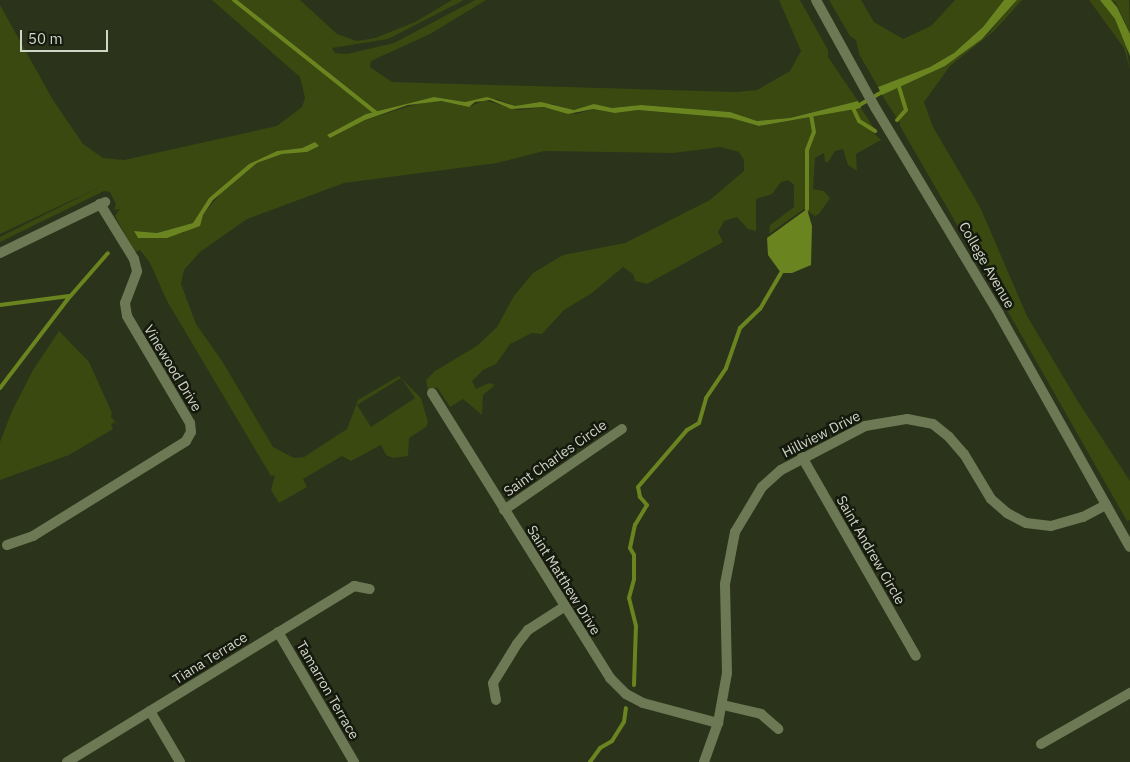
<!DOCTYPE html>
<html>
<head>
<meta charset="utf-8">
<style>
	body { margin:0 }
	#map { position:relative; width:1130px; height:762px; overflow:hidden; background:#2b331a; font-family:"IBM Plex Sans",sans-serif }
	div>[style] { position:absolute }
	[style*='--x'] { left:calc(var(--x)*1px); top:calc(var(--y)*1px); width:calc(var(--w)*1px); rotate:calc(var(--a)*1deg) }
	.green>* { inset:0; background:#394910 }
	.water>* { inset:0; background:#6a8520 }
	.stream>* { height:4px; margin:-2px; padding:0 2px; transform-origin:2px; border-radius:2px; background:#6a8520 }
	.minor>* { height:10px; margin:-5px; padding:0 5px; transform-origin:5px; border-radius:5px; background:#6c7954 }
	.tertiary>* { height:10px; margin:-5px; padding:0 5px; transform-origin:5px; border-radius:5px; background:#6c7954 }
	span { translate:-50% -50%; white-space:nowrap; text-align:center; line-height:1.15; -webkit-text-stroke:5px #15190e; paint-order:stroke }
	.street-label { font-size:14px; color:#d1d7c7 }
	.scale { position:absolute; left:20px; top:30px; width:88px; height:22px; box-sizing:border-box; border:2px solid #d1d7c7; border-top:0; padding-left:6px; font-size:15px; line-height:18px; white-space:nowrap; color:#d1d7c7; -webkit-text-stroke:4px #15190e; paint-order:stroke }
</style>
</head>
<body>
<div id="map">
	<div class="green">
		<div style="clip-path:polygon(evenodd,212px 0,300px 0,337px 34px,357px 41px,375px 38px,415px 22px,452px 0,464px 0,388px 39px,332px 48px,335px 53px,347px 54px,394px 43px,475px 0,486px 0,430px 34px,371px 61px,370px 67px,392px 82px,736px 92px,757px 90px,790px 71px,801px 51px,779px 0,800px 0,828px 50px,828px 57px,858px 101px,790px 118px,757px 121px,730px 112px,641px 105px,612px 108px,599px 105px,574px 110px,551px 104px,515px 106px,497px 99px,473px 100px,465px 102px,434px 97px,366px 114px,327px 135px,330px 138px,365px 120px,423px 102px,441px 101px,469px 107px,484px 100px,518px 110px,544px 107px,576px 114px,593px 109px,615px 113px,638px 110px,731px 118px,759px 126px,861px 108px,874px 128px,868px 128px,881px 140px,856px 154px,857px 171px,848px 165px,843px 149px,835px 151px,828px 162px,825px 162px,824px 153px,815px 158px,813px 189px,824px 191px,830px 198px,819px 214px,815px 216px,804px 209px,769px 234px,770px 225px,794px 207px,794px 185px,788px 180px,781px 182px,772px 194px,756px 199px,756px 231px,748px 229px,737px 217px,724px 221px,718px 232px,723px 242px,647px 284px,635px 281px,633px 274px,623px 267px,592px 293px,564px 310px,542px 334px,532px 333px,510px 344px,496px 364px,483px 370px,472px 381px,476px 389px,489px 383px,495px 385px,483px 395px,482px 415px,463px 399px,450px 407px,437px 387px,428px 392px,426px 380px,435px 371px,477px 346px,497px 327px,514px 296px,533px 273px,563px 255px,625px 243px,710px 200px,744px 171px,744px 160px,739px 152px,720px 147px,673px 153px,544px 151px,497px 163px,344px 183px,247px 219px,200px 252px,184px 270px,181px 284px,196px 324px,222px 361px,273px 447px,294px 458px,304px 457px,347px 429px,358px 400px,399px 376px,421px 398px,428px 422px,426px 427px,409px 438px,408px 456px,393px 458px,386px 455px,381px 445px,351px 461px,342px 456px,303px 479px,307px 487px,279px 503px,271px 490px,275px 475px,271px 476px,167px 301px,150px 263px,140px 250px,135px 252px,115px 216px,120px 209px,114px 210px,116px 204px,110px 192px,104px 191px,0 242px,0 237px,102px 186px,0 234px,0 5px,53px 100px,83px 144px,103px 158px,124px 160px,277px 126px,302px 107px,305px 98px,300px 77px,212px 0,315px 142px,318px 146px,307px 152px,282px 154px,257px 163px,224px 189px,203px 215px,183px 233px,138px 238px,134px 231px,157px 233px,193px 223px,209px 198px,249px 164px,277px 151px,302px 148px,315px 142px,212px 0,401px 378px,415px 398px,371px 427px,357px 405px,401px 378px)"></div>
		<div style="clip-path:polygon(829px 0,861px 0,874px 22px,903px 39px,931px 26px,955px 0,1004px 0,983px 27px,954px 53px,930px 67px,878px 87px,859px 54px,856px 40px,850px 36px)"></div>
		<div style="clip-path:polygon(1017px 0,1022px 0,994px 31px,950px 66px,924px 102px,933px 127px,980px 207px,1027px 316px,1077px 400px,1130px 481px,1130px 520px,1127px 521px,1007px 310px,1008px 306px,1005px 308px,900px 126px,899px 118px,906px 113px,896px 117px,882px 95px,958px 57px,987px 35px)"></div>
		<div style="clip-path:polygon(1089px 0,1100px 0,1112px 13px,1125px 38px,1130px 69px,1124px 48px)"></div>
		<div style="clip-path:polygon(1111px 0,1129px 0,1130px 34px,1116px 3px)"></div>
		<div style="clip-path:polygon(59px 331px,89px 362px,112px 413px,111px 417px,119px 426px,114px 422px,111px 425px,113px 429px,69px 455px,0 480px,0 442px,12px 411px,33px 370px)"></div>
	</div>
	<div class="water">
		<div style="clip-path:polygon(1004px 0,1017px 0,982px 39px,945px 66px,882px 95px,878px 87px,930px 67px,954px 53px,983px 27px)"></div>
		<div style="clip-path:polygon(1100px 0,1111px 0,1117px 7px,1130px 34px,1130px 56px,1115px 19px)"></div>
		<div style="clip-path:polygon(434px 97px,465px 102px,487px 97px,515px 106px,541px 102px,574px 110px,594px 104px,612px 108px,641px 105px,730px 112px,757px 121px,790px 118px,858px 101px,861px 108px,759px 126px,731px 118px,638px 110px,615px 113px,593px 109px,568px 114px,544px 107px,511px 109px,490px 100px,475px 102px,469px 107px,441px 101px,408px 105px,365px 120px,330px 138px,327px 135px,366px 114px)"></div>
		<div style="clip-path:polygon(315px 142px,319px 146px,307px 152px,282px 154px,257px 163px,213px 200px,203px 215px,200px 226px,167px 238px,138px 238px,134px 231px,157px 233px,193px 223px,209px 198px,249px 164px,277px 151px,302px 148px)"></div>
		<div style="clip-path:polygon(807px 209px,812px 226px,811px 265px,792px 273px,781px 273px,768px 255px,767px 238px)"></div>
	</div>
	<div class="stream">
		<div style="--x:234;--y:0;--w:181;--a:38.5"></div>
		<div style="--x:856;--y:107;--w:34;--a:-30"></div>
		<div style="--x:853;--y:108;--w:14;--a:65"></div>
		<div style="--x:859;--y:121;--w:19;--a:32"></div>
		<div style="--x:897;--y:120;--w:13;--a:-48"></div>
		<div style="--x:906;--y:110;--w:27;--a:-107"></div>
		<div style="--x:807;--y:209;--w:59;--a:-90"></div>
		<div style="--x:807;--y:150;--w:19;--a:-69"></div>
		<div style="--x:814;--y:132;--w:17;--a:-100"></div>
		<div style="--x:0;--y:305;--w:70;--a:-7.4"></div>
		<div style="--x:0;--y:388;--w:111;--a:-52.7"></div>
		<div style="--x:67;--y:300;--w:62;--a:-48.9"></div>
		<div style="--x:634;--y:685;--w:59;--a:-88.1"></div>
		<div style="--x:636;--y:626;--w:29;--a:-104"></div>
		<div style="--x:629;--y:598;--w:20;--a:-75"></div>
		<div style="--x:634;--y:579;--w:24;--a:-90"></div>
		<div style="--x:634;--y:555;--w:8;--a:-120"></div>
		<div style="--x:630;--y:548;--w:24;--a:-78"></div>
		<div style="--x:635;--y:525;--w:23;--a:-59"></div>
		<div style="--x:647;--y:505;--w:11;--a:-131"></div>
		<div style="--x:640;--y:497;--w:10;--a:-101"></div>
		<div style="--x:638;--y:487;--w:75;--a:-49.3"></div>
		<div style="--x:687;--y:430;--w:14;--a:-30"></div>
		<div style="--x:699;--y:423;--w:26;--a:-74"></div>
		<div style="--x:706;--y:398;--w:36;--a:-56"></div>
		<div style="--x:726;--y:368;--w:42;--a:-70.7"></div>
		<div style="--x:740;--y:328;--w:28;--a:-44"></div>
		<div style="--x:760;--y:309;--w:42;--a:-59.7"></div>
		<div style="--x:590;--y:762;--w:17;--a:-54"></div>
		<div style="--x:600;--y:748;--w:14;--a:-30"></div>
		<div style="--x:612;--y:741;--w:22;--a:-58"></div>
		<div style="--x:624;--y:722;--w:14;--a:-82"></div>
	</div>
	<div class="minor">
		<div style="--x:0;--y:253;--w:117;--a:-25.9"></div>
		<div style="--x:432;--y:393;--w:336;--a:58"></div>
		<div style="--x:610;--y:678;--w:23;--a:45"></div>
		<div style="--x:626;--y:694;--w:19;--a:28"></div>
		<div style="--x:643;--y:703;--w:78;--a:14.9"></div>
		<div style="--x:802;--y:457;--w:229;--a:60.2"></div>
		<div style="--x:504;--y:510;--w:143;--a:-34.5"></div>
		<div style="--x:7;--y:545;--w:28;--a:-19"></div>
		<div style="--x:33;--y:536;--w:180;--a:-31.8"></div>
		<div style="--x:186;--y:441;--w:10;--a:-61"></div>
		<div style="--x:191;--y:432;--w:9;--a:-96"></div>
		<div style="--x:190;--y:423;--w:124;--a:-120.5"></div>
		<div style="--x:127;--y:316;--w:13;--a:-99"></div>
		<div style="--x:125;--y:303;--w:34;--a:-69"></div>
		<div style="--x:137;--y:271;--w:12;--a:-104"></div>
		<div style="--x:134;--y:259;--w:65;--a:-121.7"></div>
		<div style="--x:278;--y:632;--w:151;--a:59.7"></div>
		<div style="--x:496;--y:700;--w:17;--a:-100"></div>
		<div style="--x:493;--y:683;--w:46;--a:-58.4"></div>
		<div style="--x:517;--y:644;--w:18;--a:-52"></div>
		<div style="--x:528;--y:630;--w:43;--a:-32.6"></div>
		<div style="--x:723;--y:705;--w:39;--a:13"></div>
		<div style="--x:761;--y:714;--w:23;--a:41"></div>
		<div style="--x:150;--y:711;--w:59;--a:59.5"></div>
		<div style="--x:1041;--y:744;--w:103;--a:-29.8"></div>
		<div style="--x:67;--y:762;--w:337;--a:-31.5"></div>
		<div style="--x:354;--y:586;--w:16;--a:11"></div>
		<div style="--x:704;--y:762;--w:41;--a:-70.3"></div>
		<div style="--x:718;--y:723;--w:51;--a:-79.8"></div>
		<div style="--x:727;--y:673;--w:89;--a:-91.3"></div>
		<div style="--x:725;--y:584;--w:53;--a:-79.1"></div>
		<div style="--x:735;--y:532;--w:52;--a:-59"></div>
		<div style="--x:762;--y:487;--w:25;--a:-42"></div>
		<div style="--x:781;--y:470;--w:95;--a:-27.6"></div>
		<div style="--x:865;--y:426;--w:43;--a:-9.5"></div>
		<div style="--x:907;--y:419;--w:26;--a:11"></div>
		<div style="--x:933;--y:424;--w:21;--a:39"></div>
		<div style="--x:949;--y:437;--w:23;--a:49"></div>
		<div style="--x:964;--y:454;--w:52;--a:59"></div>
		<div style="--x:991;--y:499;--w:21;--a:41"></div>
		<div style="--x:1007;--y:513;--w:21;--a:28"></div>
		<div style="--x:1026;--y:523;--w:25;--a:7"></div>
		<div style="--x:1051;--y:526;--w:33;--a:-16"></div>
		<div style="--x:1083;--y:517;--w:26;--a:-28"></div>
	</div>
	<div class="tertiary">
		<div style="--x:816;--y:0;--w:124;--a:61.2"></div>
		<div style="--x:876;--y:109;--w:239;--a:59"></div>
		<div style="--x:999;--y:314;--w:267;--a:60.7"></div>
	</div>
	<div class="street-label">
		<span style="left:987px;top:265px;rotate:60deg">College Avenue</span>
		<span style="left:173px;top:368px;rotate:59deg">Vinewood Drive</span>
		<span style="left:821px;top:434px;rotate:-27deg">Hillview Drive</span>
		<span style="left:555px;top:458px;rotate:-35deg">Saint Charles Circle</span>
		<span style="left:871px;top:550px;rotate:60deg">Saint Andrew Circle</span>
		<span style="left:564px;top:580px;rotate:58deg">Saint Matthew Drive</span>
		<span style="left:210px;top:658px;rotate:-32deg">Tiana Terrace</span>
		<span style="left:328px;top:690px;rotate:60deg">Tamarron Terrace</span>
	</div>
	<div class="scale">50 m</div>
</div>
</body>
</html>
